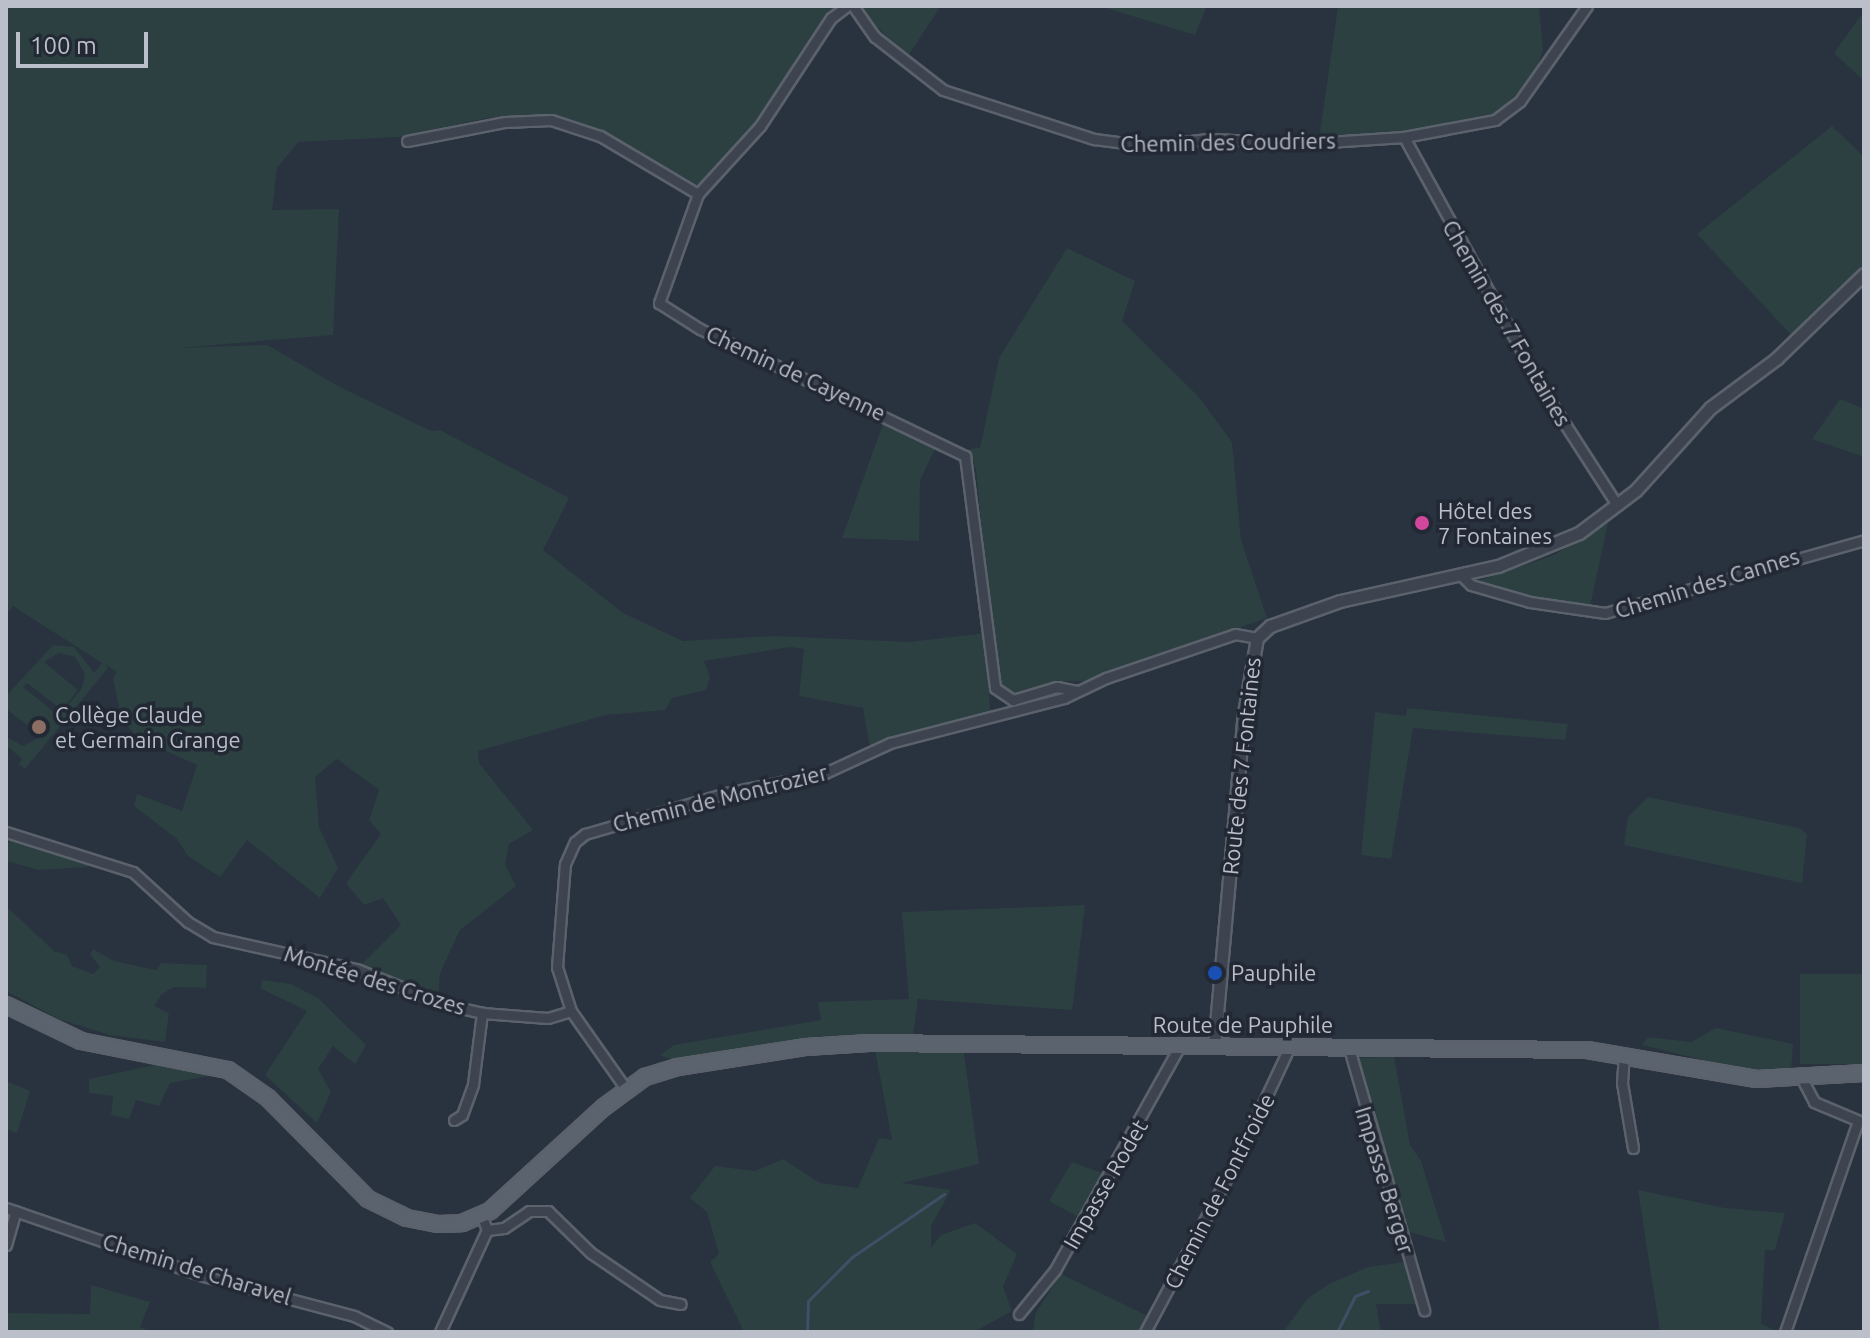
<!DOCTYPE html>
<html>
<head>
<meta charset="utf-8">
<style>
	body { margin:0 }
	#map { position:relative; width:1870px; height:1338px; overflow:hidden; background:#29323f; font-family:Ubuntu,sans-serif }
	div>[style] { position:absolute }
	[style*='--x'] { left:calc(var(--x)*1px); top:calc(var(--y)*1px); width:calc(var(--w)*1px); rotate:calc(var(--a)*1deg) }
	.green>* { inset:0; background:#2c3f41; transform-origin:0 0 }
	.stream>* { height:3px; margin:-1.5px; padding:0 1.5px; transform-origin:1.5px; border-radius:1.5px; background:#414e66 }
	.roads { filter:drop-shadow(2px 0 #5b626c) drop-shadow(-2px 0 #5b626c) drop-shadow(0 2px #5b626c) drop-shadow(0 -2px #5b626c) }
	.minor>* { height:9px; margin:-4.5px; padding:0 4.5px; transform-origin:4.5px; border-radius:4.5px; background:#3d444f }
	.tertiary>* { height:11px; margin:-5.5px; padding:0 5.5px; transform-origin:5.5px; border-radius:5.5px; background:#3d444f }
	.primary>* { height:14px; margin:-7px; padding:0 7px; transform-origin:7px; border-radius:7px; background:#5b636f }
	.dots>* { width:22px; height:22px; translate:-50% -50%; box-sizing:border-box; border:4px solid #222934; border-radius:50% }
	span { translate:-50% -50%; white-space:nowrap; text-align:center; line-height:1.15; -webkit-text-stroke:7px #222934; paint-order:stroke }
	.street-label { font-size:22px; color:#babfc9 }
	.poi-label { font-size:22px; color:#babfc9 }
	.left { translate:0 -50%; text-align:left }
	.frame { position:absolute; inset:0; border:8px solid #babfc9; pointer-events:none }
	.scale { position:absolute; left:16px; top:32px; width:132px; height:36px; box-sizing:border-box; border:4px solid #babfc9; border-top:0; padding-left:10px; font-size:24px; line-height:28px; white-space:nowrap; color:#babfc9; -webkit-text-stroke:6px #222934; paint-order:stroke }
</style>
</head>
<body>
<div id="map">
	<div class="green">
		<div style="clip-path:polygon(evenodd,6px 6px,838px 6px,756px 125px,698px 185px,596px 129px,549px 114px,487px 118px,398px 137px,298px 142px,277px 168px,272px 210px,339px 209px,333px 335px,177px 348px,267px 345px,338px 386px,431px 431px,440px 430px,569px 498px,543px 550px,623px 613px,683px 641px,775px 636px,909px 642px,986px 633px,990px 712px,870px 748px,863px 708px,799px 696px,804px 649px,790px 647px,704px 661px,710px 677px,706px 690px,672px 698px,665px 710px,606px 715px,478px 751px,479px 763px,533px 830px,509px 844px,505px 864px,516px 886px,460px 930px,440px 973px,438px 999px,359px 967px,401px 925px,383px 898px,364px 905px,346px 883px,381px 834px,369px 820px,379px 790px,337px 759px,315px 777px,319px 827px,338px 868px,320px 898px,247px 840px,220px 877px,188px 856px,177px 839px,134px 806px,137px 794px,182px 811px,197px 765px,137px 738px,121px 717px,113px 678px,117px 672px,105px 664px,108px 668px,25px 769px,19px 764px,22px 759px,6px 745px,6px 737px,23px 746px,42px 736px,6px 709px,6px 696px,53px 645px,74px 647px,94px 673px,102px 663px,13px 606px,6px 615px,6px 6px,59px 653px,75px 657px,85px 674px,82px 688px,59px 716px,23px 687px,27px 683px,62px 710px,78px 690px,44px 662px,59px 653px)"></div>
		<div style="clip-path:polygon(858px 6px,941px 6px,906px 59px)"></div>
		<div style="clip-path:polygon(1099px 6px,1207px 6px,1195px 35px)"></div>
		<div style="clip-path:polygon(1338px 6px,1539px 6px,1543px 50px,1534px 76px,1496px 115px,1405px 132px,1327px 138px,1320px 133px)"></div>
		<div style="clip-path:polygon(1864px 11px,1864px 81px,1834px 53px)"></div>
		<div style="clip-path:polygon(1832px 126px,1864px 157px,1864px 264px,1792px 336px,1697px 234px)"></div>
		<div style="clip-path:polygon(1067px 248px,1135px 281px,1122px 321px,1198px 396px,1232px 442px,1241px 540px,1267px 618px,1086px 681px,1056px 681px,1015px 696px,999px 688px,996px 678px,976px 470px,969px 449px,980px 448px,999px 358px)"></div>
		<div style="clip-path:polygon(1840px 399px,1864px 409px,1864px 457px,1812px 439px)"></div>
		<div style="clip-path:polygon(884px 421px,938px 443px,920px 480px,919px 541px,842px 538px)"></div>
		<div style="clip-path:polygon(1608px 523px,1589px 611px,1475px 582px,1554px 555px)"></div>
		<div style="clip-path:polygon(1407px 708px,1568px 724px,1565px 740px,1413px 728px,1391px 859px,1361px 855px,1375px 712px,1406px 716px)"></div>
		<div style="clip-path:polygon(1648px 797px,1799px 828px,1807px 834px,1802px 883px,1624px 845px,1628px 817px)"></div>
		<div style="clip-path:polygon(14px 839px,89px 861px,88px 867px,39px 870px,6px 861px,6px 844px)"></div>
		<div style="clip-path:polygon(1085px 905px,1072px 1010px,918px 999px,913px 1036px,789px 1042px,673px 1060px,660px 1055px,674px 1045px,821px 1020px,818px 1002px,909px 999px,902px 912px)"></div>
		<div style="clip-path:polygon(6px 906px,54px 951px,67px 955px,72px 966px,93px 974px,100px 967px,90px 954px,93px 949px,114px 961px,156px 970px,161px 963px,207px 965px,206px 988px,174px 987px,161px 995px,154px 1006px,169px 1013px,165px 1042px,109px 1035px,59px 1019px,6px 991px)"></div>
		<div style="left:1864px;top:974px;width:90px;height:64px;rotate:90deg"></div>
		<div style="clip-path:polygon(262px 980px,291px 984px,318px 998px,366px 1045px,355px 1064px,333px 1046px,318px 1069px,331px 1092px,317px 1123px,265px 1075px,307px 1011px,260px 988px)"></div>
		<div style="clip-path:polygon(1716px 1028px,1793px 1044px,1791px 1072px,1731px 1067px,1642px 1045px,1648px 1037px,1691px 1042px)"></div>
		<div style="clip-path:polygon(875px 1050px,964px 1053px,979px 1164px,902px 1183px,951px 1190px,931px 1226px,931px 1248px,941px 1235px,975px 1223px,1017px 1254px,1003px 1287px,1012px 1311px,974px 1332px,744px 1332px,710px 1262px,719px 1254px,707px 1212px,690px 1198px,715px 1166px,755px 1171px,783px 1159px,820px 1183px,858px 1188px,879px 1138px,892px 1140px)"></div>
		<div style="clip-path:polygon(1394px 1057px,1410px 1145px,1421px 1161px,1446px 1242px,1402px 1230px,1357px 1064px,1358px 1058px)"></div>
		<div style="clip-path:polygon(159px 1064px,215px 1075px,170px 1083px,159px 1106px,136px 1100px,129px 1119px,111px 1115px,113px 1096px,89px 1093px,89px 1079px)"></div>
		<div style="clip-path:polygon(6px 1081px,30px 1091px,17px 1133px,6px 1129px)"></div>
		<div style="clip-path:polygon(1072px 1162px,1107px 1175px,1080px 1218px,1049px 1201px)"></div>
		<div style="clip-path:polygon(1638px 1190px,1725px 1208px,1785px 1213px,1775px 1250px,1765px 1250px,1761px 1324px,1779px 1332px,1660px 1332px)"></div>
		<div style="clip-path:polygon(1405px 1262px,1421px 1304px,1376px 1304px,1381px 1332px,1283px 1332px,1308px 1298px,1329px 1284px,1368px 1267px)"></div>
		<div style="clip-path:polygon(1061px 1274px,1150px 1317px,1141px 1332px,1033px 1332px,1035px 1314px)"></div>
		<div style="clip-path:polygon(91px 1285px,150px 1302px,140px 1327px,152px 1332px,6px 1332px,6px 1313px,90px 1314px)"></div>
	</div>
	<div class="stream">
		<div style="--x:807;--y:1332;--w:31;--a:-88"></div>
		<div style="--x:808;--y:1301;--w:62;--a:-45"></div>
		<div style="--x:852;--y:1257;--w:112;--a:-34.4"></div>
		<div style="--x:1337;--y:1332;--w:40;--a:-63.4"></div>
		<div style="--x:1355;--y:1296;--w:14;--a:-21"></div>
	</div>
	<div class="roads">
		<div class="minor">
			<div style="--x:847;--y:6;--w:20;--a:143"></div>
			<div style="--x:831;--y:18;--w:129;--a:123.3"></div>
			<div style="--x:760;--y:126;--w:92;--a:132.4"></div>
			<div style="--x:698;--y:194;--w:116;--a:109.7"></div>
			<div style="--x:659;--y:303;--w:49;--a:32.4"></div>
			<div style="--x:700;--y:329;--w:294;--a:25.6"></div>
			<div style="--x:965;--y:456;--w:234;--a:82.6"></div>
			<div style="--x:995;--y:688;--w:22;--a:34"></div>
			<div style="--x:1013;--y:700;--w:46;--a:-16.5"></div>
			<div style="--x:1057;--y:687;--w:20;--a:11"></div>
			<div style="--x:853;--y:6;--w:38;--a:55"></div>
			<div style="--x:875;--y:37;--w:86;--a:37.9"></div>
			<div style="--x:943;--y:90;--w:159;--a:18"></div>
			<div style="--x:1094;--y:139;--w:55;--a:7.3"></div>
			<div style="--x:1149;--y:146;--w:59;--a:-6.8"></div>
			<div style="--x:1208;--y:139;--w:105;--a:2.2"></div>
			<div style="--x:1313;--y:143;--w:91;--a:-3.8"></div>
			<div style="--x:1404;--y:137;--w:93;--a:-10.6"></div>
			<div style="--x:1495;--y:120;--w:31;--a:-37"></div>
			<div style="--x:1520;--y:101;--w:116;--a:-54.8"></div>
			<div style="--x:1404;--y:137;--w:289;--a:61.2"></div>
			<div style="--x:1543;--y:390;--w:137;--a:57.2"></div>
			<div style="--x:407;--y:141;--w:100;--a:-11"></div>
			<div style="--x:505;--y:122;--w:46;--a:-2.5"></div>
			<div style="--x:551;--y:120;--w:52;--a:18.1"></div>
			<div style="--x:600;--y:136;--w:114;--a:30.6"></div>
			<div style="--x:1461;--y:575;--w:14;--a:45"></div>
			<div style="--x:1471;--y:585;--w:61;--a:16.1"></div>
			<div style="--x:1530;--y:602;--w:76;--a:8.3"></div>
			<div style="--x:1605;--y:613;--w:269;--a:-15.7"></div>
			<div style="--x:6;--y:832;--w:133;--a:17.5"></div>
			<div style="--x:133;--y:872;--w:74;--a:42.3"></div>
			<div style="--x:188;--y:922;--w:29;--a:31"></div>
			<div style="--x:213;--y:937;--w:147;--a:12.6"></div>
			<div style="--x:356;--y:969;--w:95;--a:21.7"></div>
			<div style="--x:444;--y:1004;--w:39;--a:13"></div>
			<div style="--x:482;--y:1013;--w:66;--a:4.3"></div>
			<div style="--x:548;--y:1018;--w:24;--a:-17"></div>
			<div style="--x:1349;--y:1048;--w:273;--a:74"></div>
			<div style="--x:1624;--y:1054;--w:29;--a:94"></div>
			<div style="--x:1622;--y:1083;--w:66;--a:80.4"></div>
			<div style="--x:1802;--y:1079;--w:26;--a:62"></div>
			<div style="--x:1814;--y:1102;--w:54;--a:22.8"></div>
			<div style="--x:626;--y:1089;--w:95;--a:-125.2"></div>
			<div style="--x:571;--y:1011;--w:46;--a:-107.7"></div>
			<div style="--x:557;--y:967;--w:103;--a:-85.6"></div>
			<div style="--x:565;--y:864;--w:24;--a:-66"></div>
			<div style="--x:575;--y:842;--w:13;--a:-39"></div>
			<div style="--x:585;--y:834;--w:147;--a:-16.2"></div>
			<div style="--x:726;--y:793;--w:101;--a:-11.4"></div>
			<div style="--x:825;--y:773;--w:72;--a:-24.8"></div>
			<div style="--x:890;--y:743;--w:180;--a:-14.5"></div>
			<div style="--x:1064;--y:698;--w:47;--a:-25.5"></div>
			<div style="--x:1106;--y:678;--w:136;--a:-18.8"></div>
			<div style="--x:1235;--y:634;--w:22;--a:10"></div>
			<div style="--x:454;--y:1120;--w:9;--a:-32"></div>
			<div style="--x:462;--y:1115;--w:33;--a:-70"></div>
			<div style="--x:473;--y:1084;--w:72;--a:-82.8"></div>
			<div style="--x:6;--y:1208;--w:208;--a:19"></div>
			<div style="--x:203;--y:1276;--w:156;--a:14.8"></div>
			<div style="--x:354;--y:1316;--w:37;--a:26"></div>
			<div style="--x:487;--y:1230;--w:17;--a:-7"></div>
			<div style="--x:504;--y:1228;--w:30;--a:-34"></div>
			<div style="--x:529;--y:1211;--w:19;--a:0"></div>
			<div style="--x:548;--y:1211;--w:60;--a:44.3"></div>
			<div style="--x:591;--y:1253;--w:83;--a:34.3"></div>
			<div style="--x:660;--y:1300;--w:21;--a:11"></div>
			<div style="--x:6;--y:1245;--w:35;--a:-74"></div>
			<div style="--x:1019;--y:1314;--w:57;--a:-50.7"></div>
			<div style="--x:1055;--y:1270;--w:255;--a:-60.9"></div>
			<div style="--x:440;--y:1332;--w:112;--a:-65.3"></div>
			<div style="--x:487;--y:1230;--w:14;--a:-111"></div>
			<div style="--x:1145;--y:1332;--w:194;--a:-62"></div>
			<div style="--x:1236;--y:1161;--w:125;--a:-64.9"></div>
			<div style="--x:1785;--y:1332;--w:223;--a:-70.9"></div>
		</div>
		<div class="tertiary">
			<div style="--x:1214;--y:1047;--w:335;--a:-84.9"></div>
			<div style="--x:1244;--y:713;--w:76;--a:-80.2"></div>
			<div style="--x:1257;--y:638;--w:18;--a:-43"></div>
			<div style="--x:1270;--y:626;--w:74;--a:-19.7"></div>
			<div style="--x:1340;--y:601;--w:162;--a:-12.5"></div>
			<div style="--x:1498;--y:566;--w:87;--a:-22.2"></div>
			<div style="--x:1579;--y:533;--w:71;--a:-37"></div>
			<div style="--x:1636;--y:490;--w:110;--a:-47.9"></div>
			<div style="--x:1710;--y:408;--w:84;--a:-36.7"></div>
			<div style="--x:1777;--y:358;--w:121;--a:-44"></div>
		</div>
		<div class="primary">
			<div style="--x:6;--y:1005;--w:83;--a:25.6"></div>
			<div style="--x:81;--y:1041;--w:150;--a:11.2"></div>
			<div style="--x:228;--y:1070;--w:49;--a:35"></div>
			<div style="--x:268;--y:1098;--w:142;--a:45.3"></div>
			<div style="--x:368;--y:1199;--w:43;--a:26"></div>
			<div style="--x:407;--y:1218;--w:32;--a:11"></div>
			<div style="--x:438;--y:1224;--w:24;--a:-2"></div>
			<div style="--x:462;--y:1223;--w:30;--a:-23"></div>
			<div style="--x:490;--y:1211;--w:154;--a:-42.4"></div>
			<div style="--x:604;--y:1107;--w:51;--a:-36.2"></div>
			<div style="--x:645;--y:1077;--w:34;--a:-17"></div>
			<div style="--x:678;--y:1067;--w:130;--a:-8.9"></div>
			<div style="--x:806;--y:1047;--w:63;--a:-3.6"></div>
			<div style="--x:869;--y:1043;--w:718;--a:0.56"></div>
			<div style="--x:1587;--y:1050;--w:172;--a:9.7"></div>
			<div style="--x:1757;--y:1079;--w:107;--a:-3.2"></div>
		</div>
	</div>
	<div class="dots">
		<div style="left:1422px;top:523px;background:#d1479c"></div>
		<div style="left:39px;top:727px;background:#8d6e63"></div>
		<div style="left:1215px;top:973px;background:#1a4fb4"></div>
	</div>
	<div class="street-label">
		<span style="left:1228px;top:142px;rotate:-1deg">Chemin des Coudriers</span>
		<span style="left:1507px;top:323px;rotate:60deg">Chemin des 7 Fontaines</span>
		<span style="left:796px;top:373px;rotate:25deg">Chemin de Cayenne</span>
		<span style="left:1707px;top:583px;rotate:-17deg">Chemin des Cannes</span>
		<span style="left:1241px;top:766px;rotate:-84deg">Route des 7 Fontaines</span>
		<span style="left:720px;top:798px;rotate:-14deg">Chemin de Montrozier</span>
		<span style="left:375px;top:980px;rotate:17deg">Montée des Crozes</span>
		<span style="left:1243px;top:1025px">Route de Pauphile</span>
		<span style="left:1385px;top:1180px;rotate:73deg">Impasse Berger</span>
		<span style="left:1105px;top:1184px;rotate:-60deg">Impasse Rodet</span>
		<span style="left:1219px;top:1191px;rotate:-63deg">Chemin de Fontfroide</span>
		<span style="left:197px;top:1269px;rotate:17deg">Chemin de Charavel</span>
	</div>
	<div class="poi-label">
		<span class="left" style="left:1438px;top:523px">Hôtel des<br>7 Fontaines</span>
		<span class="left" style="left:55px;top:727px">Collège Claude<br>et Germain Grange</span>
		<span class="left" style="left:1231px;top:973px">Pauphile</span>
	</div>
	<div class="frame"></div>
	<div class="scale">100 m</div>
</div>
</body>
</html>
